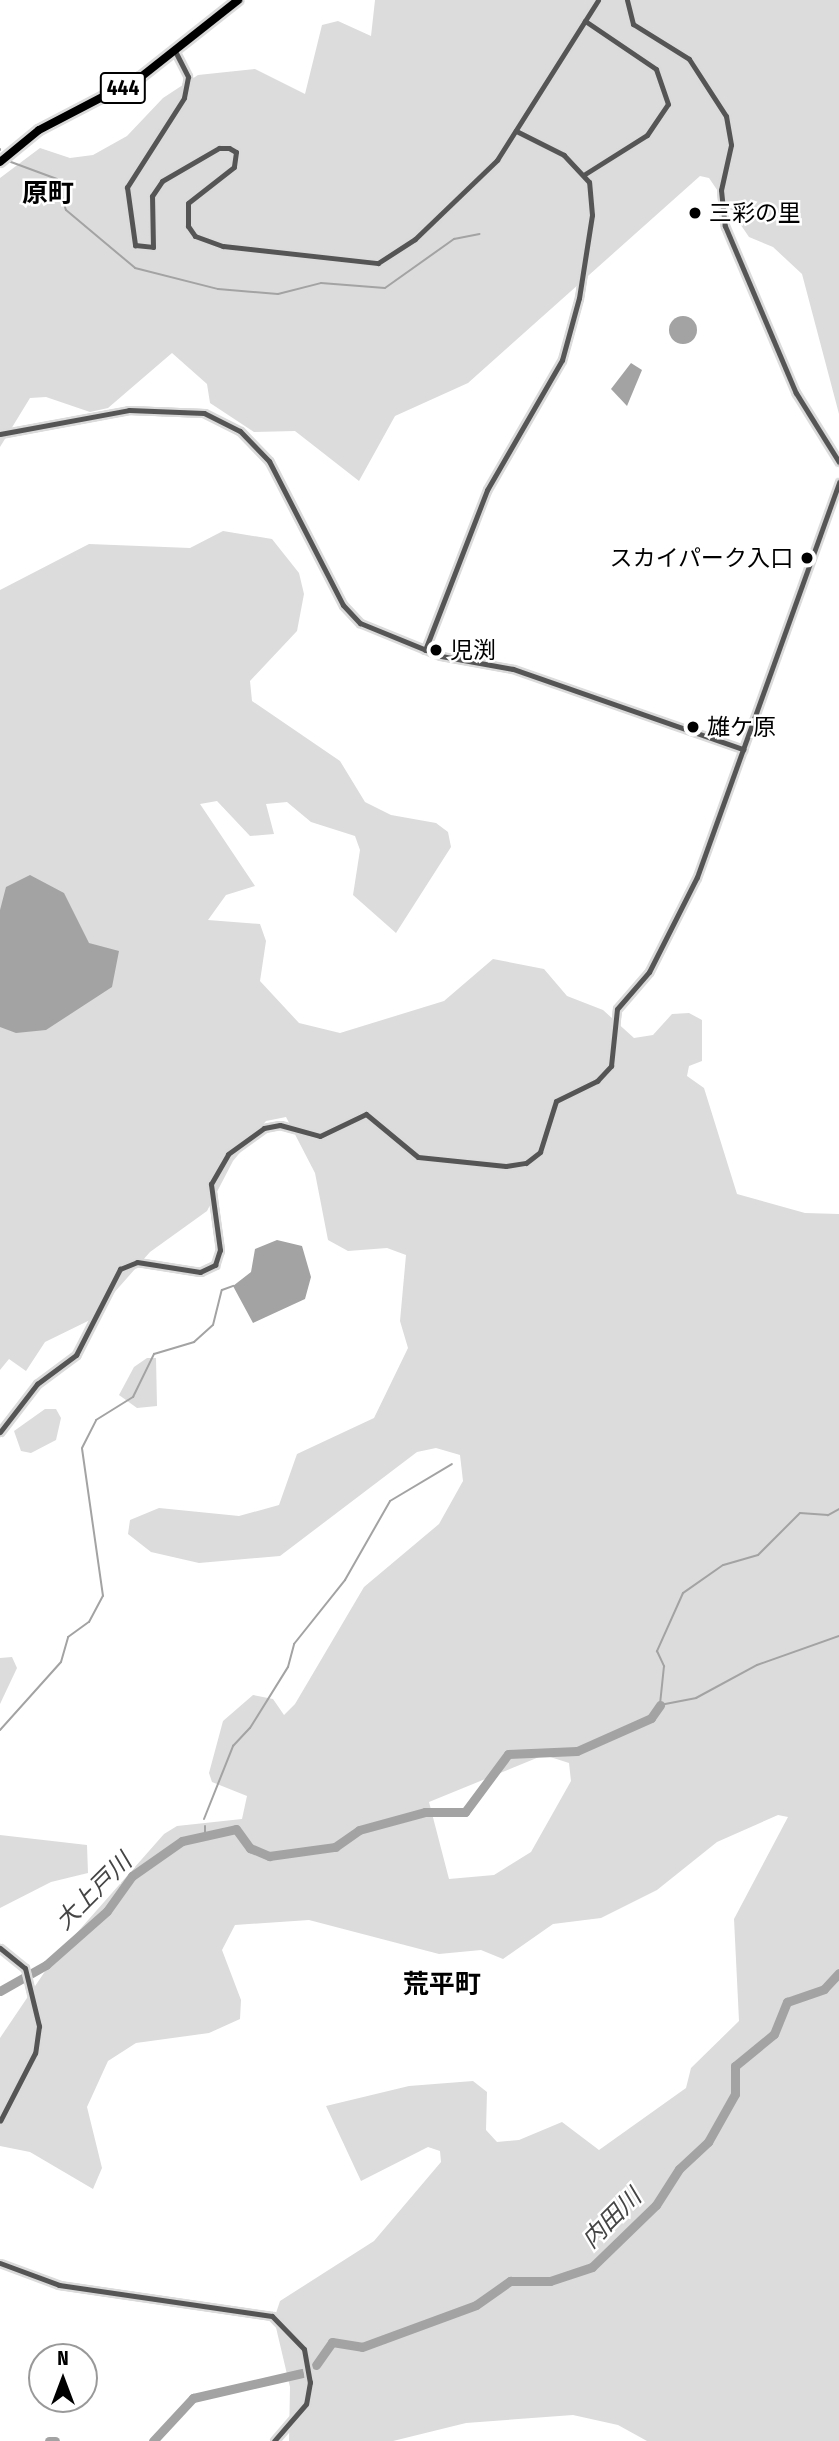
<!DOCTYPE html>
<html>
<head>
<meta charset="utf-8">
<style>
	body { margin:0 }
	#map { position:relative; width:839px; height:2441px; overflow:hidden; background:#fff; font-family:"Fira Sans Condensed","Noto Sans JP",sans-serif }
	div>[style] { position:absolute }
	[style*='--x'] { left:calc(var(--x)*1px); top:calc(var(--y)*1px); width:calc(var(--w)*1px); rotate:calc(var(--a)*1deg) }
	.green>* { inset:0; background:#dcdcdc }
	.water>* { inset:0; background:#a3a3a3 }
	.round { border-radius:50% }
	.stream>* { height:2px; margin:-1px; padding:0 1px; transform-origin:1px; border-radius:1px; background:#a3a3a3 }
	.river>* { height:9px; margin:-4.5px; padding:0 4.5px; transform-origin:4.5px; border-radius:4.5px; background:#a3a3a3 }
	.roads { filter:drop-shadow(2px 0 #dbdbdb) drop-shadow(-2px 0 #dbdbdb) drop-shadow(0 2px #dbdbdb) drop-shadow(0 -2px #dbdbdb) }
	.minor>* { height:5px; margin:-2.5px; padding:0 2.5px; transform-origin:2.5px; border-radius:2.5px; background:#555 }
	.highway>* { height:8px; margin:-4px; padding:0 4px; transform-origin:4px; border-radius:4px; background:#000 }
	.dots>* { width:19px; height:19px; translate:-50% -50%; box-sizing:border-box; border:4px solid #fff; border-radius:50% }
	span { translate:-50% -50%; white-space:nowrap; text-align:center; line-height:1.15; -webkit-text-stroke:5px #fff; paint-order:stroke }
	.shield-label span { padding:2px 5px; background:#fff; border:2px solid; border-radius:5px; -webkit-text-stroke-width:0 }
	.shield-label { font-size:21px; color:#000; font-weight:700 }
	.poi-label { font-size:23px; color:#000 }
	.left { translate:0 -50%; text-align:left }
	.right { translate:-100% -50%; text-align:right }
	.water-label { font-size:24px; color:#444; font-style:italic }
	.quarter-label { font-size:26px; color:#000; font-weight:700 }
	.north { position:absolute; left:28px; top:2343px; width:70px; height:70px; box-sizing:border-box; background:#fff; border:2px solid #999; border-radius:50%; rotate:0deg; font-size:19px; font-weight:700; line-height:28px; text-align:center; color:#000 }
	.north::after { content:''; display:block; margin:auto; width:24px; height:32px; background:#000; clip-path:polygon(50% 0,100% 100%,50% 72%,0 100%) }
</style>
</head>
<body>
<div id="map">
	<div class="green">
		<div style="clip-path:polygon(375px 0,839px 0,839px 414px,802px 274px,773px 247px,749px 237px,709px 178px,700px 176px,468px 383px,395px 416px,359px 481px,295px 431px,254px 432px,210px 403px,207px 384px,172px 353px,108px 408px,90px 412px,46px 397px,30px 398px,0 447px,0 178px,40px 148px,70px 158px,93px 155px,127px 136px,163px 98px,198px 75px,255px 69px,305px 94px,322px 25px,338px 21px,371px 36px)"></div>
		<div style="clip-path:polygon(evenodd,223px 531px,272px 539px,299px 573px,304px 594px,297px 631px,250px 681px,252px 701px,340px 761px,365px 802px,391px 815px,436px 823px,448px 832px,451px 847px,396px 933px,353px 895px,360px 850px,355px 836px,311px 822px,287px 802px,266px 804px,274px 834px,250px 836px,217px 801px,200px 804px,255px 886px,226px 895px,208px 920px,260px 924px,266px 941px,260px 981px,299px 1023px,340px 1033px,444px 1001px,493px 959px,544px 969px,567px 996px,603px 1010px,634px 1038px,653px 1035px,672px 1014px,689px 1013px,702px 1020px,702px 1061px,689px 1066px,687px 1076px,704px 1088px,737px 1194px,805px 1213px,839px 1214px,839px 2441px,647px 2441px,618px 2425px,573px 2415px,466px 2423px,393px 2441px,289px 2441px,290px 2387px,274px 2319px,280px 2301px,374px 2241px,441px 2162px,440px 2151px,428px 2147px,361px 2181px,326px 2106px,409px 2086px,473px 2081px,487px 2092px,486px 2130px,497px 2142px,519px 2140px,562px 2122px,599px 2150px,686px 2088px,691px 2068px,739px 2021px,734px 1919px,788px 1817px,778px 1815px,717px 1842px,657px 1890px,601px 1918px,553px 1924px,503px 1959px,481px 1950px,439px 1954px,309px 1920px,235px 1925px,222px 1950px,241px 2000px,240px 2019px,209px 2033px,136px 2043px,108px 2061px,87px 2107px,102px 2168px,93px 2189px,30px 2152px,0 2146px,0 2038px,52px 1961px,164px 1834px,177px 1826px,242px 1819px,247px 1796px,212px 1782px,209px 1773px,223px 1721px,253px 1695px,273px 1699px,284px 1715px,295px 1704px,364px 1587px,439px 1524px,463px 1481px,460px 1455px,436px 1448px,417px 1452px,280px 1556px,199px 1563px,151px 1552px,128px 1534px,130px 1520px,159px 1508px,239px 1516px,279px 1505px,297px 1454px,374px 1418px,408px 1348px,400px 1321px,406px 1255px,387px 1248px,348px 1251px,328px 1240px,315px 1173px,286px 1117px,266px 1121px,233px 1161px,207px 1211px,150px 1252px,90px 1320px,45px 1342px,26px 1371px,9px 1359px,0 1370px,0 590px,89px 544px,190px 548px,223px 531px,544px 1755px,569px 1763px,571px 1781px,531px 1852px,494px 1875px,449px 1879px,429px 1802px,544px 1755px)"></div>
		<div style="clip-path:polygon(147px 1358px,156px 1358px,157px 1406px,137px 1408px,119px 1395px,134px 1367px)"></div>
		<div style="clip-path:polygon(45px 1409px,56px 1409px,61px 1418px,56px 1440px,31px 1453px,21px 1451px,14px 1431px)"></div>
		<div style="clip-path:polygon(12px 1657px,17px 1668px,0 1704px,0 1658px)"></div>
		<div style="clip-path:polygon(0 1835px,87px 1845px,88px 1873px,51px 1882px,0 1908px)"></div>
	</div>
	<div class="water">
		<div class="round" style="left:669px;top:316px;width:28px;height:28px"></div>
		<div style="clip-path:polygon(631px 363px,642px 370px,627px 406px,611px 389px)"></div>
		<div style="clip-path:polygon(30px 875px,64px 893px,89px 943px,119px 951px,112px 987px,46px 1030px,16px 1033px,0 1027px,0 910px,6px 887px)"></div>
		<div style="clip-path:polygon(277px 1240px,302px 1246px,311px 1277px,305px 1299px,253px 1323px,233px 1286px,251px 1272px,255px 1249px)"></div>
	</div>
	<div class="stream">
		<div style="--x:0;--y:149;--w:1;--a:90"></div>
		<div style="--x:11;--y:162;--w:49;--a:20.3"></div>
		<div style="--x:57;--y:179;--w:32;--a:74"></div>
		<div style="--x:66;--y:210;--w:90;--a:40"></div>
		<div style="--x:135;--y:268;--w:86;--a:14.2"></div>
		<div style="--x:218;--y:289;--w:60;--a:4.8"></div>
		<div style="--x:278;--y:294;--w:44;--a:-14.3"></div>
		<div style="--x:321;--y:283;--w:64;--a:4.5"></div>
		<div style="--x:385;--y:288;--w:85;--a:-35.4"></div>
		<div style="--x:454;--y:239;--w:26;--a:-11"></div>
		<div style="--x:839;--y:1509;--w:13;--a:151"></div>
		<div style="--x:828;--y:1515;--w:28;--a:-176"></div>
		<div style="--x:800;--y:1513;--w:59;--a:135"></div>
		<div style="--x:758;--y:1555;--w:36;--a:164"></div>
		<div style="--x:723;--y:1565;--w:49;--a:145"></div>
		<div style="--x:683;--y:1593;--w:64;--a:114.1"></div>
		<div style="--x:657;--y:1651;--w:17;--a:65"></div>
		<div style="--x:664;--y:1666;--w:39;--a:96"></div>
		<div style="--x:660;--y:1705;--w:37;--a:-11"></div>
		<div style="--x:696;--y:1698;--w:69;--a:-28.4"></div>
		<div style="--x:757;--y:1665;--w:87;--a:-19.5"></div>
		<div style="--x:0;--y:1730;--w:91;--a:-48.1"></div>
		<div style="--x:61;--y:1662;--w:26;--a:-74"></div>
		<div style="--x:68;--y:1637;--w:26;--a:-36"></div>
		<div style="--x:89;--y:1622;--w:30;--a:-62"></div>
		<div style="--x:103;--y:1596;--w:149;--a:-98.1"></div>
		<div style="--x:82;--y:1448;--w:31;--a:-63"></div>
		<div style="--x:96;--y:1420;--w:44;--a:-31.9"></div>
		<div style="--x:133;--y:1397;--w:48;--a:-64"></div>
		<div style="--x:154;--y:1354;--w:42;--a:-16.7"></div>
		<div style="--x:194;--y:1342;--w:25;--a:-42"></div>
		<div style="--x:213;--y:1325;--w:36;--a:-76"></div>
		<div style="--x:222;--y:1290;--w:12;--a:-20"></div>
		<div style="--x:204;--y:1819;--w:79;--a:-68.3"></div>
		<div style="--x:233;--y:1746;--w:25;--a:-47"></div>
		<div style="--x:250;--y:1728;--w:72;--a:-58.1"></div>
		<div style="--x:288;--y:1667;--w:24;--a:-75"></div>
		<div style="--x:294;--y:1644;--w:82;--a:-51.4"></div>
		<div style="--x:345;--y:1580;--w:91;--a:-60.3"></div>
		<div style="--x:390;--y:1501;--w:72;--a:-30.8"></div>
		<div style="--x:205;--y:1826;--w:9;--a:90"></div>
	</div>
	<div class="river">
		<div style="--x:0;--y:1991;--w:53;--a:-29.5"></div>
		<div style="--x:46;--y:1965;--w:81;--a:-41.5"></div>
		<div style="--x:107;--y:1911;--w:43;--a:-54.5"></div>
		<div style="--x:132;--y:1876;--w:61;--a:-35"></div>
		<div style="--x:182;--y:1841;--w:55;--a:-12.5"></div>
		<div style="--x:236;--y:1829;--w:24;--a:54"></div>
		<div style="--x:250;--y:1848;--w:21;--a:23"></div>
		<div style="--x:269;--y:1856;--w:67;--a:-7.8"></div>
		<div style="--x:335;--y:1847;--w:29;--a:-35"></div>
		<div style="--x:359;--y:1830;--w:68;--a:-15.3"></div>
		<div style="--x:425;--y:1812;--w:40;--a:0"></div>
		<div style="--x:465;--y:1812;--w:72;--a:-53.4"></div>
		<div style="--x:508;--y:1754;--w:69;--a:-2.5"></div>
		<div style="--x:577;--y:1751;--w:81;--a:-24"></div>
		<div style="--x:651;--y:1718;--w:16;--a:-55"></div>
		<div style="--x:316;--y:2365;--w:28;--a:-55"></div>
		<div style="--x:332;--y:2342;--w:30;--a:9"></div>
		<div style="--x:362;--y:2347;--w:121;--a:-20.2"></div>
		<div style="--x:476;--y:2305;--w:42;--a:-35.2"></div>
		<div style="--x:510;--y:2281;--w:40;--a:0"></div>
		<div style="--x:550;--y:2281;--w:44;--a:-18.4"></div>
		<div style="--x:592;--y:2267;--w:89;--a:-44.1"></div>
		<div style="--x:656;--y:2205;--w:43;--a:-57.4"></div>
		<div style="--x:679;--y:2169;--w:40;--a:-43"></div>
		<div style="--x:708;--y:2142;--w:55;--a:-60.6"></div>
		<div style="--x:735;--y:2094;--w:28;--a:-90"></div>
		<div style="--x:735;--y:2066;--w:50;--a:-39.4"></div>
		<div style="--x:774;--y:2034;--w:35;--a:-68"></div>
		<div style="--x:787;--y:2002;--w:39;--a:-19"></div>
		<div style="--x:824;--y:1989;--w:22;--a:-47"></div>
		<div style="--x:49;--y:2441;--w:6;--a:0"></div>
		<div style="--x:153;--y:2441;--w:59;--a:-47.1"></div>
		<div style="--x:193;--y:2398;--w:112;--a:-12.9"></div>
	</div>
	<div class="roads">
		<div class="minor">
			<div style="--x:627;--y:0;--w:25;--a:76"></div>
			<div style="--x:633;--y:24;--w:66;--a:32"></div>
			<div style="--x:689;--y:59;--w:68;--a:57"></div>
			<div style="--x:726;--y:116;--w:29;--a:80"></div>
			<div style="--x:731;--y:145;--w:46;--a:102.5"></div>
			<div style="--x:721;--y:190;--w:36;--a:84"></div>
			<div style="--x:725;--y:226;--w:181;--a:67"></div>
			<div style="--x:796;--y:393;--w:81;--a:58.1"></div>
			<div style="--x:175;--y:51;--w:29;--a:63"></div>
			<div style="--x:188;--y:77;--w:21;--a:101"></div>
			<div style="--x:184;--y:98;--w:106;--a:122.6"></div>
			<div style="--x:127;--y:187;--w:59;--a:82.1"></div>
			<div style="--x:135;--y:245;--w:18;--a:6"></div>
			<div style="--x:153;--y:247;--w:51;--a:-91.1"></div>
			<div style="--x:152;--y:196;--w:18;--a:-56"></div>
			<div style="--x:162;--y:181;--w:66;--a:-30.1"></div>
			<div style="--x:219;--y:148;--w:10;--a:0"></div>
			<div style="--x:229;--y:148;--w:8;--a:30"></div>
			<div style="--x:236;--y:152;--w:15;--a:98"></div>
			<div style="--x:234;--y:167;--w:58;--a:142"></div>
			<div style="--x:188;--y:203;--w:23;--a:90"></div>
			<div style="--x:188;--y:226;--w:12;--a:55"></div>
			<div style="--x:195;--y:236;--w:30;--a:20"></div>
			<div style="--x:223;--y:246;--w:156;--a:6.3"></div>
			<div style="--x:378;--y:263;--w:44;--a:-33"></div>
			<div style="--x:415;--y:239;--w:114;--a:-43.9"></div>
			<div style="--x:497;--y:160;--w:189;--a:-57.7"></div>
			<div style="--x:585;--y:174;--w:73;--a:-32.2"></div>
			<div style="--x:647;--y:135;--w:37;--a:-56"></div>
			<div style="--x:668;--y:104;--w:37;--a:-109"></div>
			<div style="--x:656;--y:69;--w:86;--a:-145.9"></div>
			<div style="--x:0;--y:434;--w:131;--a:-10.5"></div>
			<div style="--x:129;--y:410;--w:75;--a:2.3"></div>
			<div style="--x:204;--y:413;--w:40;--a:26.6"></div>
			<div style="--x:240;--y:431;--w:42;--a:46"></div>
			<div style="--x:269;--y:461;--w:162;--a:62.8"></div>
			<div style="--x:343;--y:605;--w:25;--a:47"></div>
			<div style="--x:360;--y:623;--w:87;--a:22.2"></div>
			<div style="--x:441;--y:656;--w:73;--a:10.2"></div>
			<div style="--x:513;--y:669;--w:244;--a:19.2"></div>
			<div style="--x:425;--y:650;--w:172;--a:-68.8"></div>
			<div style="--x:487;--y:490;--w:150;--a:-60"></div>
			<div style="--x:562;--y:360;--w:64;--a:-74.7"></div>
			<div style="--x:579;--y:298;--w:84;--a:-81.1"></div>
			<div style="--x:592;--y:215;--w:33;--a:-95"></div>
			<div style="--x:589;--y:182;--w:37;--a:-133"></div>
			<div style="--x:564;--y:155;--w:54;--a:-153.4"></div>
			<div style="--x:0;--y:1432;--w:61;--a:-52.4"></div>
			<div style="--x:37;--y:1384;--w:49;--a:-36.6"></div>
			<div style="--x:76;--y:1355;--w:97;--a:-62.9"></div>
			<div style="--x:120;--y:1269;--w:18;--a:-22"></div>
			<div style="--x:137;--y:1262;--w:64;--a:9"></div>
			<div style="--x:200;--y:1272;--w:17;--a:-25"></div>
			<div style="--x:215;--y:1265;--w:16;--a:-72"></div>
			<div style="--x:220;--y:1250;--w:67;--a:-97.8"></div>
			<div style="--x:211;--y:1184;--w:34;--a:-60"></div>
			<div style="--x:228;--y:1154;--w:44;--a:-35.8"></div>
			<div style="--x:264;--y:1128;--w:16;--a:-11"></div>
			<div style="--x:280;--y:1125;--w:41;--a:15.4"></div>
			<div style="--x:320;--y:1136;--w:51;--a:-25.6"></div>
			<div style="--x:366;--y:1114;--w:67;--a:39.6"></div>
			<div style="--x:418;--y:1157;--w:88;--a:5.8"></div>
			<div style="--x:506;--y:1166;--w:20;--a:-9"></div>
			<div style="--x:526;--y:1163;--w:18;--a:-38"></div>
			<div style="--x:540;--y:1152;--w:53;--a:-72.6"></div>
			<div style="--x:556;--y:1101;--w:46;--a:-26"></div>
			<div style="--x:597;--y:1081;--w:21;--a:-47"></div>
			<div style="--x:611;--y:1066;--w:57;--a:-84"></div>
			<div style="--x:617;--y:1009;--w:49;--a:-49.1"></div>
			<div style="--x:649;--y:972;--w:106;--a:-63.2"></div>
			<div style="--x:697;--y:877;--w:420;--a:-70.2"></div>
			<div style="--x:0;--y:1948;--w:32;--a:39"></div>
			<div style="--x:25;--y:1968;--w:60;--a:76.4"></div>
			<div style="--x:39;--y:2026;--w:27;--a:98"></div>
			<div style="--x:35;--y:2053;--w:76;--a:117.2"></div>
			<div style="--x:0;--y:2263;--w:63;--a:20.4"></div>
			<div style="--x:59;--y:2285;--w:215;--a:8.3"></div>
			<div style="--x:272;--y:2316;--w:46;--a:45.9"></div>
			<div style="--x:304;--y:2349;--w:34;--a:80"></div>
			<div style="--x:310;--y:2382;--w:22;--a:100"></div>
			<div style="--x:306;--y:2404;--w:49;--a:130.9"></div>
		</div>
		<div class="highway">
			<div style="--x:0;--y:162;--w:50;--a:-39.4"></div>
			<div style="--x:39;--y:130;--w:115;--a:-27.5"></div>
			<div style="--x:141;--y:77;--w:124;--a:-38.4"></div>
		</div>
	</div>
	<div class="dots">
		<div style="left:695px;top:213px;background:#000"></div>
		<div style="left:807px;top:558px;background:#000"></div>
		<div style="left:436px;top:650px;background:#000"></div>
		<div style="left:693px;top:727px;background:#000"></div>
	</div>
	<div class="shield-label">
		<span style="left:123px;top:88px">444</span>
	</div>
	<div class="poi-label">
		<span class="left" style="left:709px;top:213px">三彩の里</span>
		<span class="right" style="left:793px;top:558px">スカイパーク入口</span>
		<span class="left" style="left:450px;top:650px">児渕</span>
		<span class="left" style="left:707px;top:727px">雄ケ原</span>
	</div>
	<div class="water-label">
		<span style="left:94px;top:1892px;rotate:-45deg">大上戸川</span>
		<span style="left:612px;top:2219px;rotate:-45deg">内田川</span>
	</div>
	<div class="quarter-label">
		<span style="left:48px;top:194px">原町</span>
		<span style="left:442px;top:1985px">荒平町</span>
	</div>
	<div class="north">N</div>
</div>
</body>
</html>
